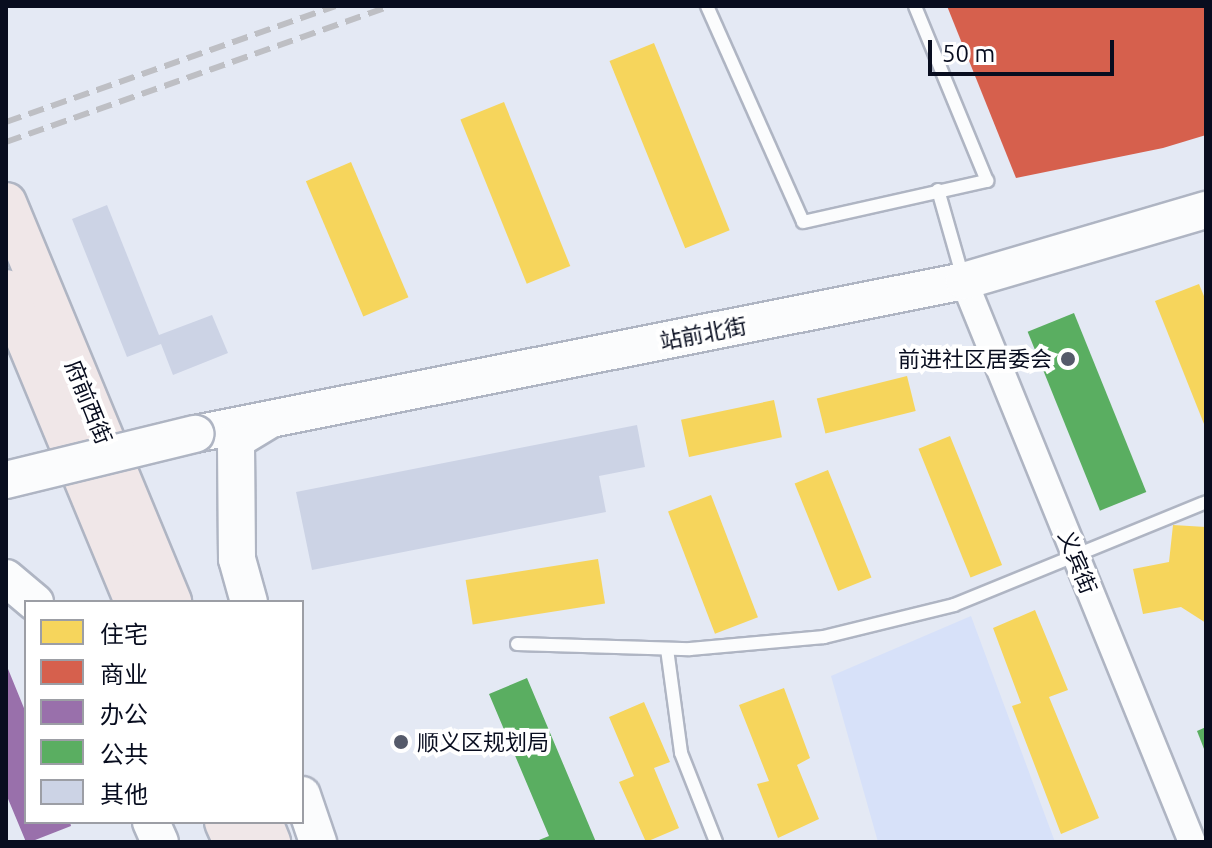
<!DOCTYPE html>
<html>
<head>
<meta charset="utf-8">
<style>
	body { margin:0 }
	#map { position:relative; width:1212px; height:848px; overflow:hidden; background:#e4e9f4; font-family:Ubuntu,"Noto Sans SC",sans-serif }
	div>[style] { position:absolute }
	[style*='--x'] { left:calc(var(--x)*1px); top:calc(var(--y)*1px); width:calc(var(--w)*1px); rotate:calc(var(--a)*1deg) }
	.built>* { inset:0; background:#d7e1f9 }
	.homes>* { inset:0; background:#f6d55c; transform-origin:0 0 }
	.shops>* { inset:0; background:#d6604d }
	.offices>* { inset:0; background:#9970ab }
	.public>* { inset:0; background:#5aae61; transform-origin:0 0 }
	.building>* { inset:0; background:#ccd3e5 }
	.roads { filter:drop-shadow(2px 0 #afb5c3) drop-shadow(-2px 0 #afb5c3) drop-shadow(0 2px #afb5c3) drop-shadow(0 -2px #afb5c3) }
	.lane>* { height:12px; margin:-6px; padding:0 6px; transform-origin:6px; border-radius:6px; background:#fbfcfd }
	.street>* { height:26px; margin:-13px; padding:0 13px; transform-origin:13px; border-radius:13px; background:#fbfcfd }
	.secondary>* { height:36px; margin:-18px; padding:0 18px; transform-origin:18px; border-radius:18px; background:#fbfcfd }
	.primary>* { height:40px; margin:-20px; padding:0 20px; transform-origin:20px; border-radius:20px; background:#f0e7e8 }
	.rail>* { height:6px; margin-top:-3px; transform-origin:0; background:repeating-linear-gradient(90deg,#bebfc4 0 16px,transparent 0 24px) }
	.bridges { filter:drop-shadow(2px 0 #afb5c3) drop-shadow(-2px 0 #afb5c3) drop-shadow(0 2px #afb5c3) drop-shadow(0 -2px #afb5c3) }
	.secondary-bridge>* { height:36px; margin:-18px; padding:0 18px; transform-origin:18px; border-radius:18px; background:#fbfcfd }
	.dots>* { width:22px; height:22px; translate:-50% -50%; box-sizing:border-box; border:4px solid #fff; border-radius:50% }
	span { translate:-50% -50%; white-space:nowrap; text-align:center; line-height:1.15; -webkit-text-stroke:8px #fff; paint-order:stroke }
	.street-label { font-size:22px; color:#080d1f }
	.poi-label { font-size:22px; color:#080d1f }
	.right { translate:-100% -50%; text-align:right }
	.left { translate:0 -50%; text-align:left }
	.frame { position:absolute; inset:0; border:8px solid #080d1f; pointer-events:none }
	.legend { position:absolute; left:24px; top:600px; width:280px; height:224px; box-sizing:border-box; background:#fff; border:2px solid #9c9ea5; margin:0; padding:10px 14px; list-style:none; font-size:24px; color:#080d1f }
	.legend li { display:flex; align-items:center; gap:16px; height:40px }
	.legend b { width:40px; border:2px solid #9c9ea5 }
	.scale { position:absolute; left:928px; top:40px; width:186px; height:36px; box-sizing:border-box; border:4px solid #080d1f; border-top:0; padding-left:10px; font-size:24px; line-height:28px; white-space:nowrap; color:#080d1f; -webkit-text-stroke:6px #fff; paint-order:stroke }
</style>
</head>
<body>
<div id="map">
	<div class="built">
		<div style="clip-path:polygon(971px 616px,1055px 842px,878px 842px,831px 676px)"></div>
	</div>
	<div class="homes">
		<div style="left:654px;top:43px;width:202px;height:48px;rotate:68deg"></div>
		<div style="left:504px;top:102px;width:177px;height:47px;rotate:68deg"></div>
		<div style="left:351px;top:162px;width:147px;height:49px;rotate:67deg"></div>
		<div style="clip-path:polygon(1199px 284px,1206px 301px,1206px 429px,1155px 301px)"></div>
		<div style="left:907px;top:376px;width:36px;height:93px;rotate:76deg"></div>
		<div style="left:774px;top:400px;width:38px;height:95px;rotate:78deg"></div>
		<div style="left:950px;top:436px;width:139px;height:34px;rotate:68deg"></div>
		<div style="left:828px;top:470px;width:116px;height:36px;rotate:68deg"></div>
		<div style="left:711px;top:495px;width:131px;height:46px;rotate:69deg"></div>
		<div style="clip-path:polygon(1173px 525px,1206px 527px,1206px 623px,1181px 607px,1143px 614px,1133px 569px,1169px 562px)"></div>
		<div style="left:598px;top:559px;width:45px;height:134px;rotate:81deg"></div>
		<div style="clip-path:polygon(1035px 610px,1068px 690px,1049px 697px,1099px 818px,1061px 834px,1012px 706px,1021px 703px,993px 628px)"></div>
		<div style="clip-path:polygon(784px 688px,810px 758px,797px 765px,819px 819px,778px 838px,757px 784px,769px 781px,739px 705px)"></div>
		<div style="clip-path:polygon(644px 702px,670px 762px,654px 768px,679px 828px,646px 842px,619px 782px,634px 776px,609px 717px)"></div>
	</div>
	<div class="shops">
		<div style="clip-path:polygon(947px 6px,1206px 6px,1206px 135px,1163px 148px,1016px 178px)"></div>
	</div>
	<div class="offices">
		<div style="clip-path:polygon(6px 664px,26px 713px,26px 822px,70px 822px,71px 826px,30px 842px,26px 842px,6px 794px)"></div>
	</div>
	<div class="public">
		<div style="left:1074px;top:313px;width:193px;height:50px;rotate:68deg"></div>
		<div style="clip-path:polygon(527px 678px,596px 842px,534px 842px,549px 836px,489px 694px)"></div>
		<div style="clip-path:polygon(1206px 727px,1206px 754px,1197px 731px)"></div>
	</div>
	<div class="building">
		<div style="clip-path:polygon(107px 205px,159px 335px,212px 315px,228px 353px,173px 375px,161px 344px,127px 357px,72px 219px)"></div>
		<div style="clip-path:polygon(637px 425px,645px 467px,599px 476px,606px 512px,312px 570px,296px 492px)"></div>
	</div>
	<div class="roads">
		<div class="lane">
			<div style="--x:707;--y:6;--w:236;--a:66"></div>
			<div style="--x:803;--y:222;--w:189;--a:-12.6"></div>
			<div style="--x:987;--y:181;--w:189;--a:-112.4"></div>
			<div style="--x:938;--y:190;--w:91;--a:74.1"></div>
			<div style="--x:517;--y:644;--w:173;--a:1.7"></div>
			<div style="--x:690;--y:649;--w:135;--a:-5.1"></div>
			<div style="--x:824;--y:637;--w:134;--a:-13.8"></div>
			<div style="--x:954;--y:605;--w:272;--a:-22.2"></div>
			<div style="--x:667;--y:649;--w:105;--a:82.3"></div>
			<div style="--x:681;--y:753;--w:96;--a:68.5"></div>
		</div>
		<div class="street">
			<div style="--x:964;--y:281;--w:606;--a:67.88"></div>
		</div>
		<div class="secondary">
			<div style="--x:195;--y:434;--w:784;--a:-11.25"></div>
			<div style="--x:964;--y:281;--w:252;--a:-16.4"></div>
			<div style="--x:6;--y:578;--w:38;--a:40"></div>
			<div style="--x:249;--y:602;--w:45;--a:-105.6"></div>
			<div style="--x:237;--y:559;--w:119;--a:-90.5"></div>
			<div style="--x:236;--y:440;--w:39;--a:-31"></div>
			<div style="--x:302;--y:795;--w:50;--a:71.2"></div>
			<div style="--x:151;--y:822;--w:22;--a:66"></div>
		</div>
		<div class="primary">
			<div style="--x:6;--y:203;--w:432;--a:67.5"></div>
			<div style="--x:6;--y:290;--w:338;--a:67.5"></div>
			<div style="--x:225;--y:822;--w:22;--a:66"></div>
			<div style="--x:262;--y:822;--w:22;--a:68"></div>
		</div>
	</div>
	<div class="rail">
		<div style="--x:6;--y:122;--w:349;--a:-19.4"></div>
		<div style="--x:6;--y:142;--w:408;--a:-19.5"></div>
	</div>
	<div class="bridges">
		<div class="secondary-bridge">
			<div style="--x:6;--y:480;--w:195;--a:-13.7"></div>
		</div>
	</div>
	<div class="dots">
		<div style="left:1068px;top:359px;background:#555a6a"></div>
		<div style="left:401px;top:742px;background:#555a6a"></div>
	</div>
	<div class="street-label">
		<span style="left:703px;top:333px;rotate:-11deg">站前北街</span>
		<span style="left:89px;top:402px;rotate:68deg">府前西街</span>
		<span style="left:1078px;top:562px;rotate:68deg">义宾街</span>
	</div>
	<div class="poi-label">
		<span class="right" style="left:1052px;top:359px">前进社区居委会</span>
		<span class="left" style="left:417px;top:742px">顺义区规划局</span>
	</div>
	<div class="frame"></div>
	<ul class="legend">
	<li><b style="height:22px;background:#f6d55c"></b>住宅</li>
	<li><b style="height:22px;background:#d6604d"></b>商业</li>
	<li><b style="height:22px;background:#9970ab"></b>办公</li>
	<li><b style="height:22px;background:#5aae61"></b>公共</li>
	<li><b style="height:22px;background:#ccd3e5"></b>其他</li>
	</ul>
	<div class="scale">50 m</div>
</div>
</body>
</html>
